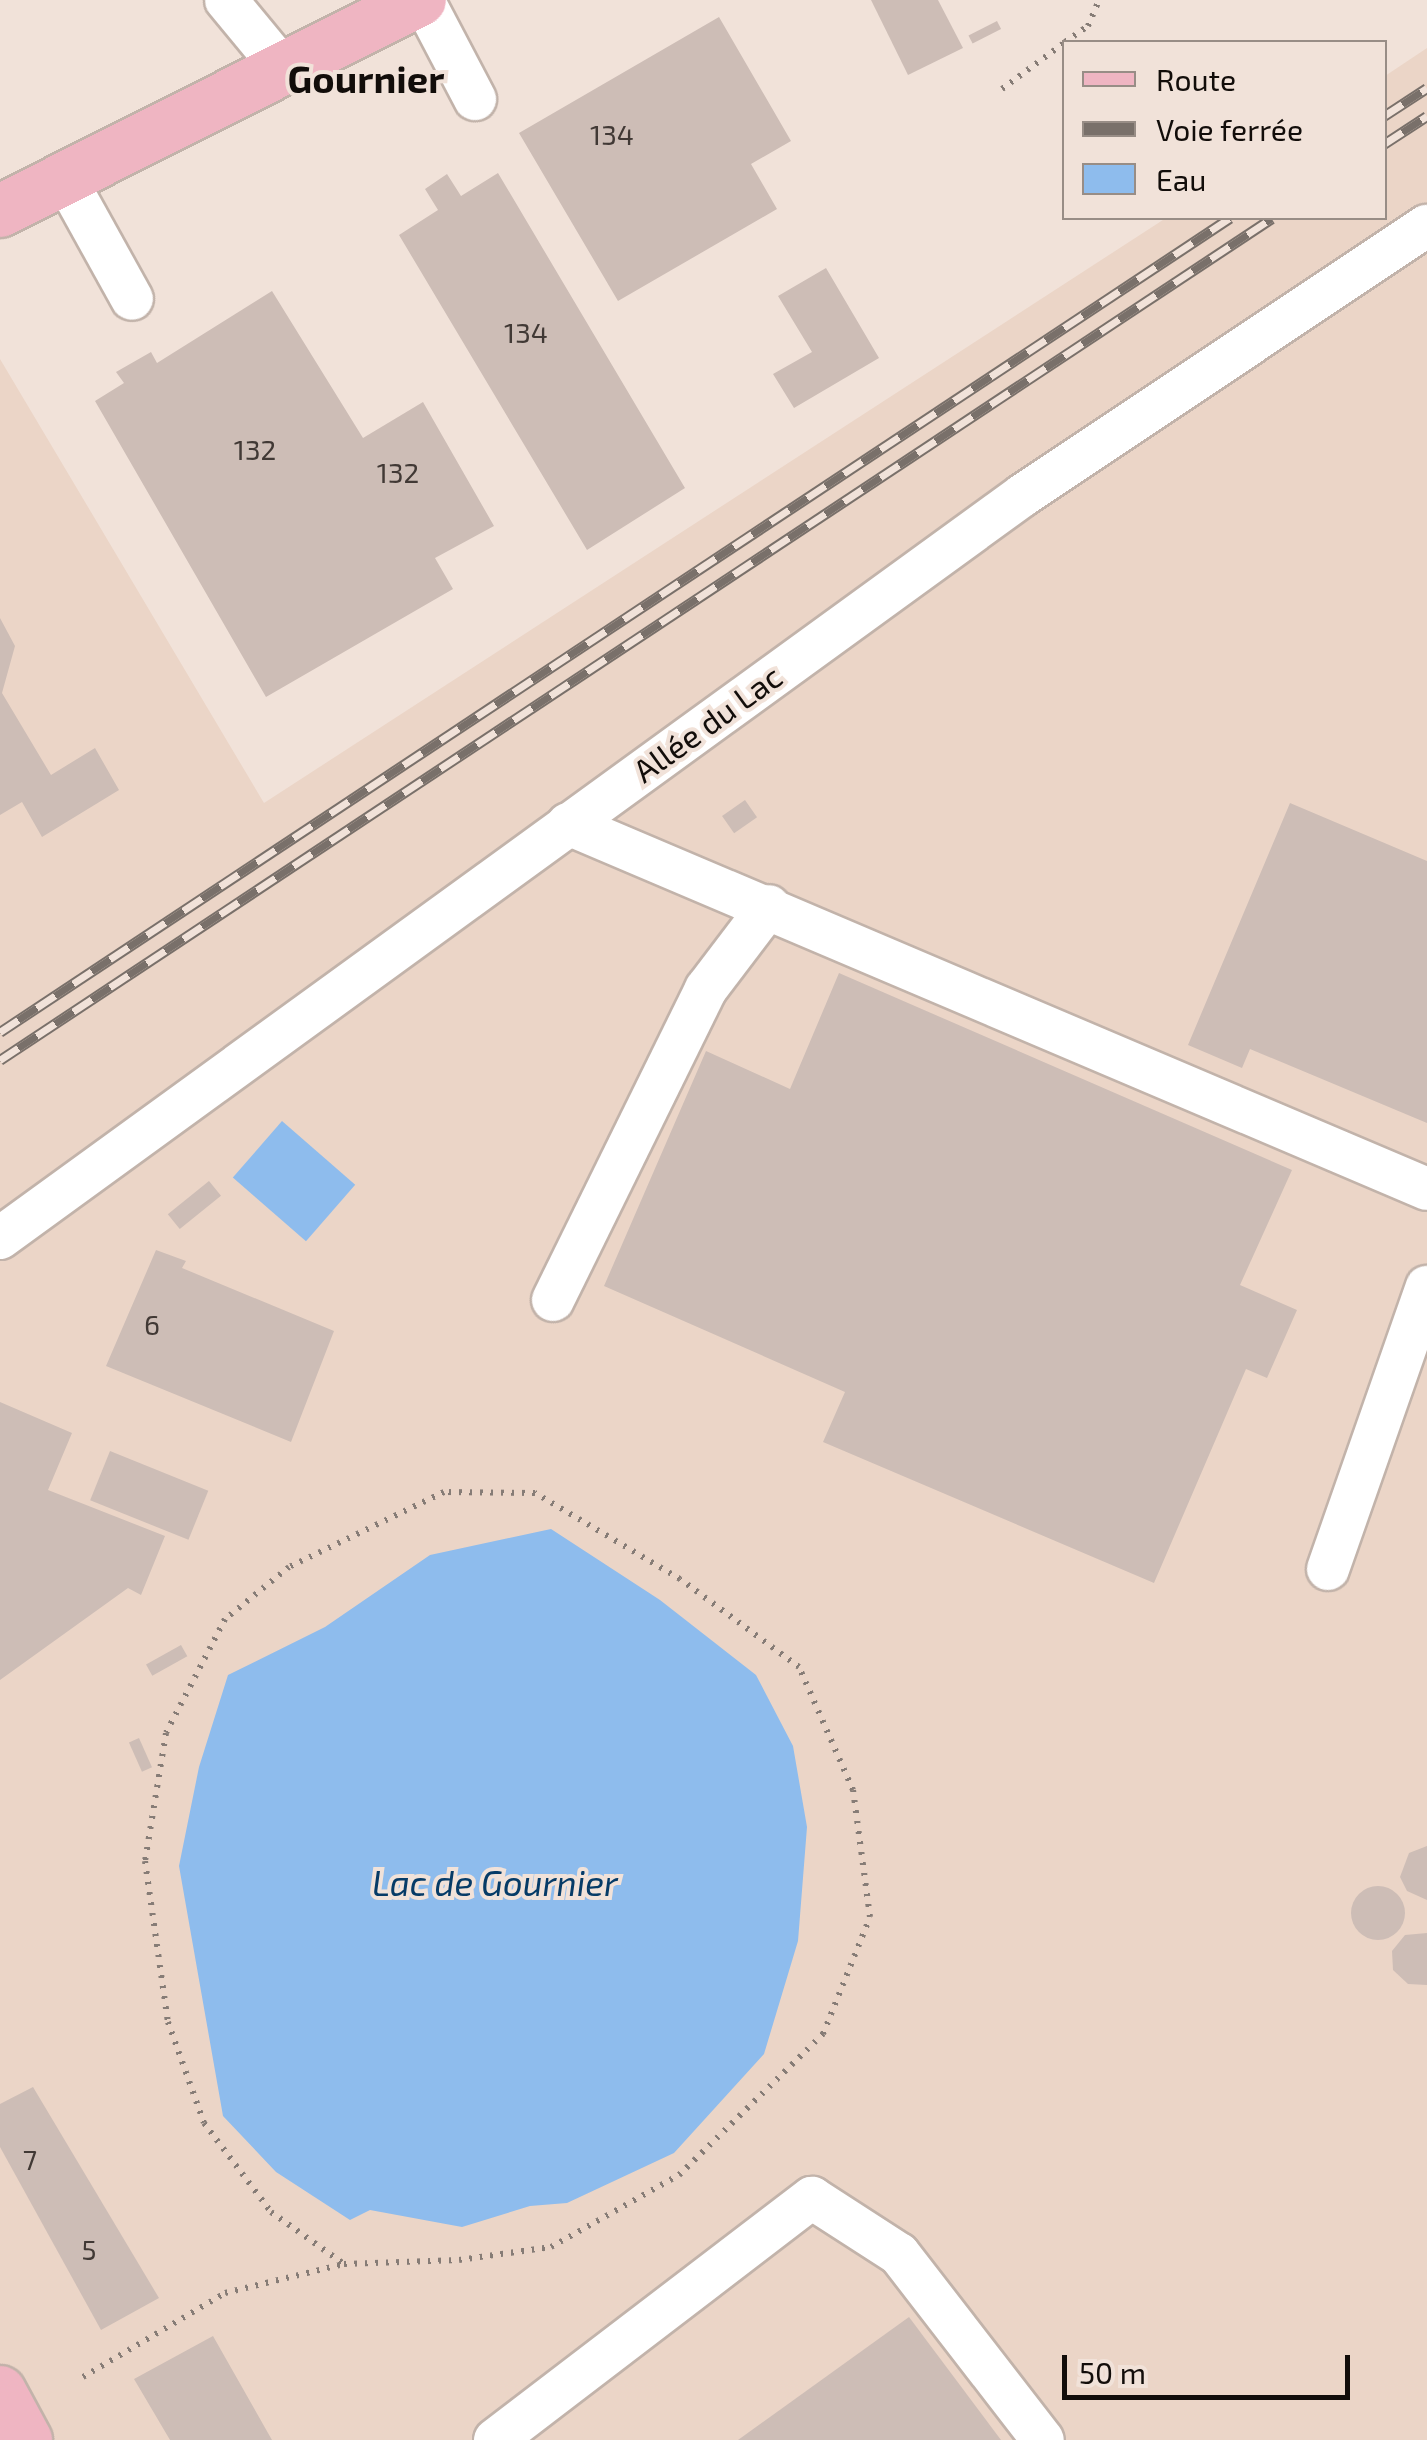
<!DOCTYPE html>
<html>
<head>
<meta charset="utf-8">
<style>
	body { margin:0 }
	#map { position:relative; width:1427px; height:2440px; overflow:hidden; background:#f1e2d9; font-family:"Exo 2",sans-serif }
	div>[style] { position:absolute }
	[style*='--x'] { left:calc(var(--x)*1px); top:calc(var(--y)*1px); width:calc(var(--w)*1px); rotate:calc(var(--a)*1deg) }
	.built>* { inset:0; background:#ebd5c7 }
	.water>* { inset:0; background:#8ebced; transform-origin:0 0 }
	.building>* { inset:0; background:#cdbdb6; transform-origin:0 0 }
	.round { border-radius:50% }
	.path>* { height:6px; margin-top:-3px; transform-origin:0; background:repeating-linear-gradient(90deg,#867c76 0 2.5px,transparent 0 10.5px) }
	.roads { filter:drop-shadow(2px 0 #c2b3aa) drop-shadow(-2px 0 #c2b3aa) drop-shadow(0 2px #c2b3aa) drop-shadow(0 -2px #c2b3aa) }
	.minor>* { height:42px; margin:-21px; padding:0 21px; transform-origin:21px; border-radius:21px; background:#fff }
	.major>* { height:52px; margin:-26px; padding:0 26px; transform-origin:26px; border-radius:26px; background:#efb5c2 }
	.rail>* { height:11px; margin-top:-5.5px; transform-origin:0; background:repeating-linear-gradient(90deg,#f1e2d9 0 22px,#79706a 0 44px); box-sizing:border-box; border-block:2px solid #79706a }
	span { translate:-50% -50%; white-space:nowrap; text-align:center; line-height:1.15; -webkit-text-stroke:8px #f1e2d9; paint-order:stroke }
	.number-label { font-size:28px; color:#413935 }
	.number-label span { -webkit-text-stroke-width:0 }
	.street-label { font-size:32px; color:#120d0a }
	.water-label { font-size:35px; color:#063b67; font-style:italic }
	.quarter-label { font-size:38px; color:#120d0a; font-weight:700 }
	.legend { position:absolute; left:1062px; top:40px; width:325px; height:180px; box-sizing:border-box; background:#f1e2d9; border:2px solid #988d86; margin:0; padding:12px 18px; list-style:none; font-size:30px; color:#120d0a }
	.legend li { display:flex; align-items:center; gap:20px; height:50px }
	.legend b { width:50px; border:2px solid #988d86 }
	.scale { position:absolute; left:1062px; top:2355px; width:288px; height:45px; box-sizing:border-box; border:5px solid #120d0a; border-top:0; padding-left:12px; font-size:30px; line-height:35px; white-space:nowrap; color:#120d0a; -webkit-text-stroke:8px #f1e2d9; paint-order:stroke }
</style>
</head>
<body>
<div id="map">
	<div class="built">
		<div style="clip-path:polygon(1427px 48px,1427px 2440px,0 2440px,0 359px,264px 803px,1166px 218px,1384px 218px,1385px 76px)"></div>
	</div>
	<div class="water">
		<div style="left:282px;top:1121px;width:97px;height:75px;rotate:41deg"></div>
		<div style="clip-path:polygon(551px 1529px,660px 1600px,756px 1675px,793px 1746px,807px 1827px,798px 1941px,764px 2054px,674px 2153px,567px 2203px,530px 2206px,462px 2227px,370px 2210px,350px 2220px,276px 2172px,223px 2116px,179px 1866px,199px 1767px,228px 1675px,325px 1627px,430px 1555px)"></div>
	</div>
	<div class="building">
		<div style="clip-path:polygon(871px 0,938px 0,963px 48px,908px 75px)"></div>
		<div style="clip-path:polygon(719px 17px,791px 141px,751px 164px,777px 209px,618px 301px,519px 133px)"></div>
		<div style="left:997px;top:21px;width:9px;height:32px;rotate:63deg"></div>
		<div style="clip-path:polygon(498px 173px,685px 488px,587px 550px,399px 235px,438px 210px,425px 189px,447px 174px,461px 196px)"></div>
		<div style="clip-path:polygon(826px 268px,879px 358px,794px 408px,773px 374px,812px 352px,778px 296px)"></div>
		<div style="clip-path:polygon(272px 291px,363px 438px,423px 402px,494px 526px,435px 558px,453px 589px,266px 697px,95px 401px,124px 383px,116px 372px,151px 352px,157px 363px)"></div>
		<div style="clip-path:polygon(0 618px,15px 646px,2px 693px,51px 775px,95px 748px,119px 790px,42px 837px,22px 802px,0 815px)"></div>
		<div style="left:745px;top:800px;width:21px;height:28px;rotate:55deg"></div>
		<div style="clip-path:polygon(1290px 803px,1427px 861px,1427px 1123px,1250px 1049px,1242px 1068px,1188px 1045px)"></div>
		<div style="clip-path:polygon(839px 973px,1292px 1170px,1240px 1285px,1297px 1310px,1267px 1378px,1246px 1369px,1154px 1583px,823px 1442px,845px 1392px,604px 1286px,706px 1051px,790px 1089px)"></div>
		<div style="left:209px;top:1181px;width:19px;height:53px;rotate:51deg"></div>
		<div style="clip-path:polygon(156px 1250px,186px 1261px,182px 1268px,334px 1331px,291px 1442px,106px 1366px)"></div>
		<div style="clip-path:polygon(0 1402px,72px 1433px,48px 1490px,165px 1536px,141px 1595px,128px 1588px,0 1680px)"></div>
		<div style="left:110px;top:1451px;width:106px;height:53px;rotate:22deg"></div>
		<div style="left:181px;top:1645px;width:13px;height:40px;rotate:61deg"></div>
		<div style="left:139px;top:1738px;width:32px;height:11px;rotate:66deg"></div>
		<div style="clip-path:polygon(1427px 1846px,1427px 1900px,1407px 1891px,1400px 1877px,1409px 1853px)"></div>
		<div class="round" style="left:1351px;top:1886px;width:54px;height:54px"></div>
		<div style="clip-path:polygon(1427px 1933px,1427px 1985px,1408px 1984px,1393px 1970px,1392px 1951px,1405px 1935px)"></div>
		<div style="clip-path:polygon(33px 2087px,159px 2298px,101px 2330px,0 2147px,0 2104px)"></div>
		<div style="clip-path:polygon(909px 2317px,1001px 2440px,738px 2440px)"></div>
		<div style="clip-path:polygon(213px 2336px,268px 2433px,272px 2440px,170px 2440px,134px 2379px)"></div>
	</div>
	<div class="path">
		<div style="--x:1065;--y:42;--w:28;--a:-35"></div>
		<div style="--x:1088;--y:26;--w:28;--a:-67"></div>
		<div style="--x:1002;--y:89;--w:77;--a:-36.6"></div>
		<div style="--x:83;--y:2377;--w:165;--a:-30.6"></div>
		<div style="--x:225;--y:2293;--w:122;--a:-13.7"></div>
		<div style="--x:344;--y:2264;--w:115;--a:-2"></div>
		<div style="--x:459;--y:2260;--w:93;--a:-8"></div>
		<div style="--x:551;--y:2247;--w:147;--a:-29.4"></div>
		<div style="--x:679;--y:2175;--w:202;--a:-44.4"></div>
		<div style="--x:823;--y:2034;--w:126;--a:-68.1"></div>
		<div style="--x:870;--y:1917;--w:128;--a:-97.6"></div>
		<div style="--x:853;--y:1790;--w:134;--a:-113.7"></div>
		<div style="--x:799;--y:1667;--w:148;--a:-143.5"></div>
		<div style="--x:680;--y:1579;--w:169;--a:-149.3"></div>
		<div style="--x:535;--y:1493;--w:91;--a:-179.4"></div>
		<div style="--x:444;--y:1492;--w:172;--a:154.2"></div>
		<div style="--x:289;--y:1567;--w:82;--a:140.9"></div>
		<div style="--x:225;--y:1619;--w:128;--a:117.4"></div>
		<div style="--x:166;--y:1733;--w:130;--a:99.3"></div>
		<div style="--x:145;--y:1861;--w:163;--a:81.9"></div>
		<div style="--x:168;--y:2022;--w:107;--a:70.4"></div>
		<div style="--x:204;--y:2123;--w:111;--a:53"></div>
		<div style="--x:271;--y:2212;--w:90;--a:35.5"></div>
	</div>
	<div class="roads">
		<div class="minor">
			<div style="--x:226;--y:0;--w:91;--a:50.4"></div>
			<div style="--x:423;--y:0;--w:112;--a:62.3"></div>
			<div style="--x:65;--y:178;--w:138;--a:61"></div>
			<div style="--x:568;--y:824;--w:933;--a:23.02"></div>
			<div style="--x:0;--y:1238;--w:1264;--a:-35.99"></div>
			<div style="--x:1023;--y:495;--w:485;--a:-33.7"></div>
			<div style="--x:553;--y:1300;--w:347;--a:-63.8"></div>
			<div style="--x:706;--y:989;--w:104;--a:-52.8"></div>
			<div style="--x:1328;--y:1569;--w:299;--a:-70.7"></div>
			<div style="--x:495;--y:2440;--w:399;--a:-37.4"></div>
			<div style="--x:812;--y:2198;--w:103;--a:32.8"></div>
			<div style="--x:899;--y:2254;--w:235;--a:52.3"></div>
		</div>
		<div class="major">
			<div style="--x:0;--y:211;--w:470;--a:-26.7"></div>
			<div style="--x:0;--y:2392;--w:55;--a:61.6"></div>
		</div>
	</div>
	<div class="rail">
		<div style="--x:1384;--y:116;--w:51;--a:-33.1"></div>
		<div style="--x:1384;--y:144;--w:51;--a:-33.1"></div>
		<div style="--x:0;--y:1032;--w:1475;--a:-33.5"></div>
		<div style="--x:0;--y:1060;--w:1525;--a:-33.5"></div>
	</div>
	<div class="number-label">
		<span style="left:612px;top:134px">134</span>
		<span style="left:526px;top:332px">134</span>
		<span style="left:255px;top:449px">132</span>
		<span style="left:398px;top:472px">132</span>
		<span style="left:152px;top:1324px">6</span>
		<span style="left:30px;top:2159px">7</span>
		<span style="left:89px;top:2249px">5</span>
	</div>
	<div class="street-label">
		<span style="left:707px;top:723px;rotate:-36deg">Allée du Lac</span>
	</div>
	<div class="water-label">
		<span style="left:495px;top:1882px">Lac de Gournier</span>
	</div>
	<div class="quarter-label">
		<span style="left:366px;top:79px">Gournier</span>
	</div>
	<ul class="legend">
	<li><b style="height:12px;background:#efb5c2"></b>Route</li>
	<li><b style="height:12px;background:#79706a"></b>Voie ferrée</li>
	<li><b style="height:28px;background:#8ebced"></b>Eau</li>
	</ul>
	<div class="scale">50 m</div>
</div>
</body>
</html>
